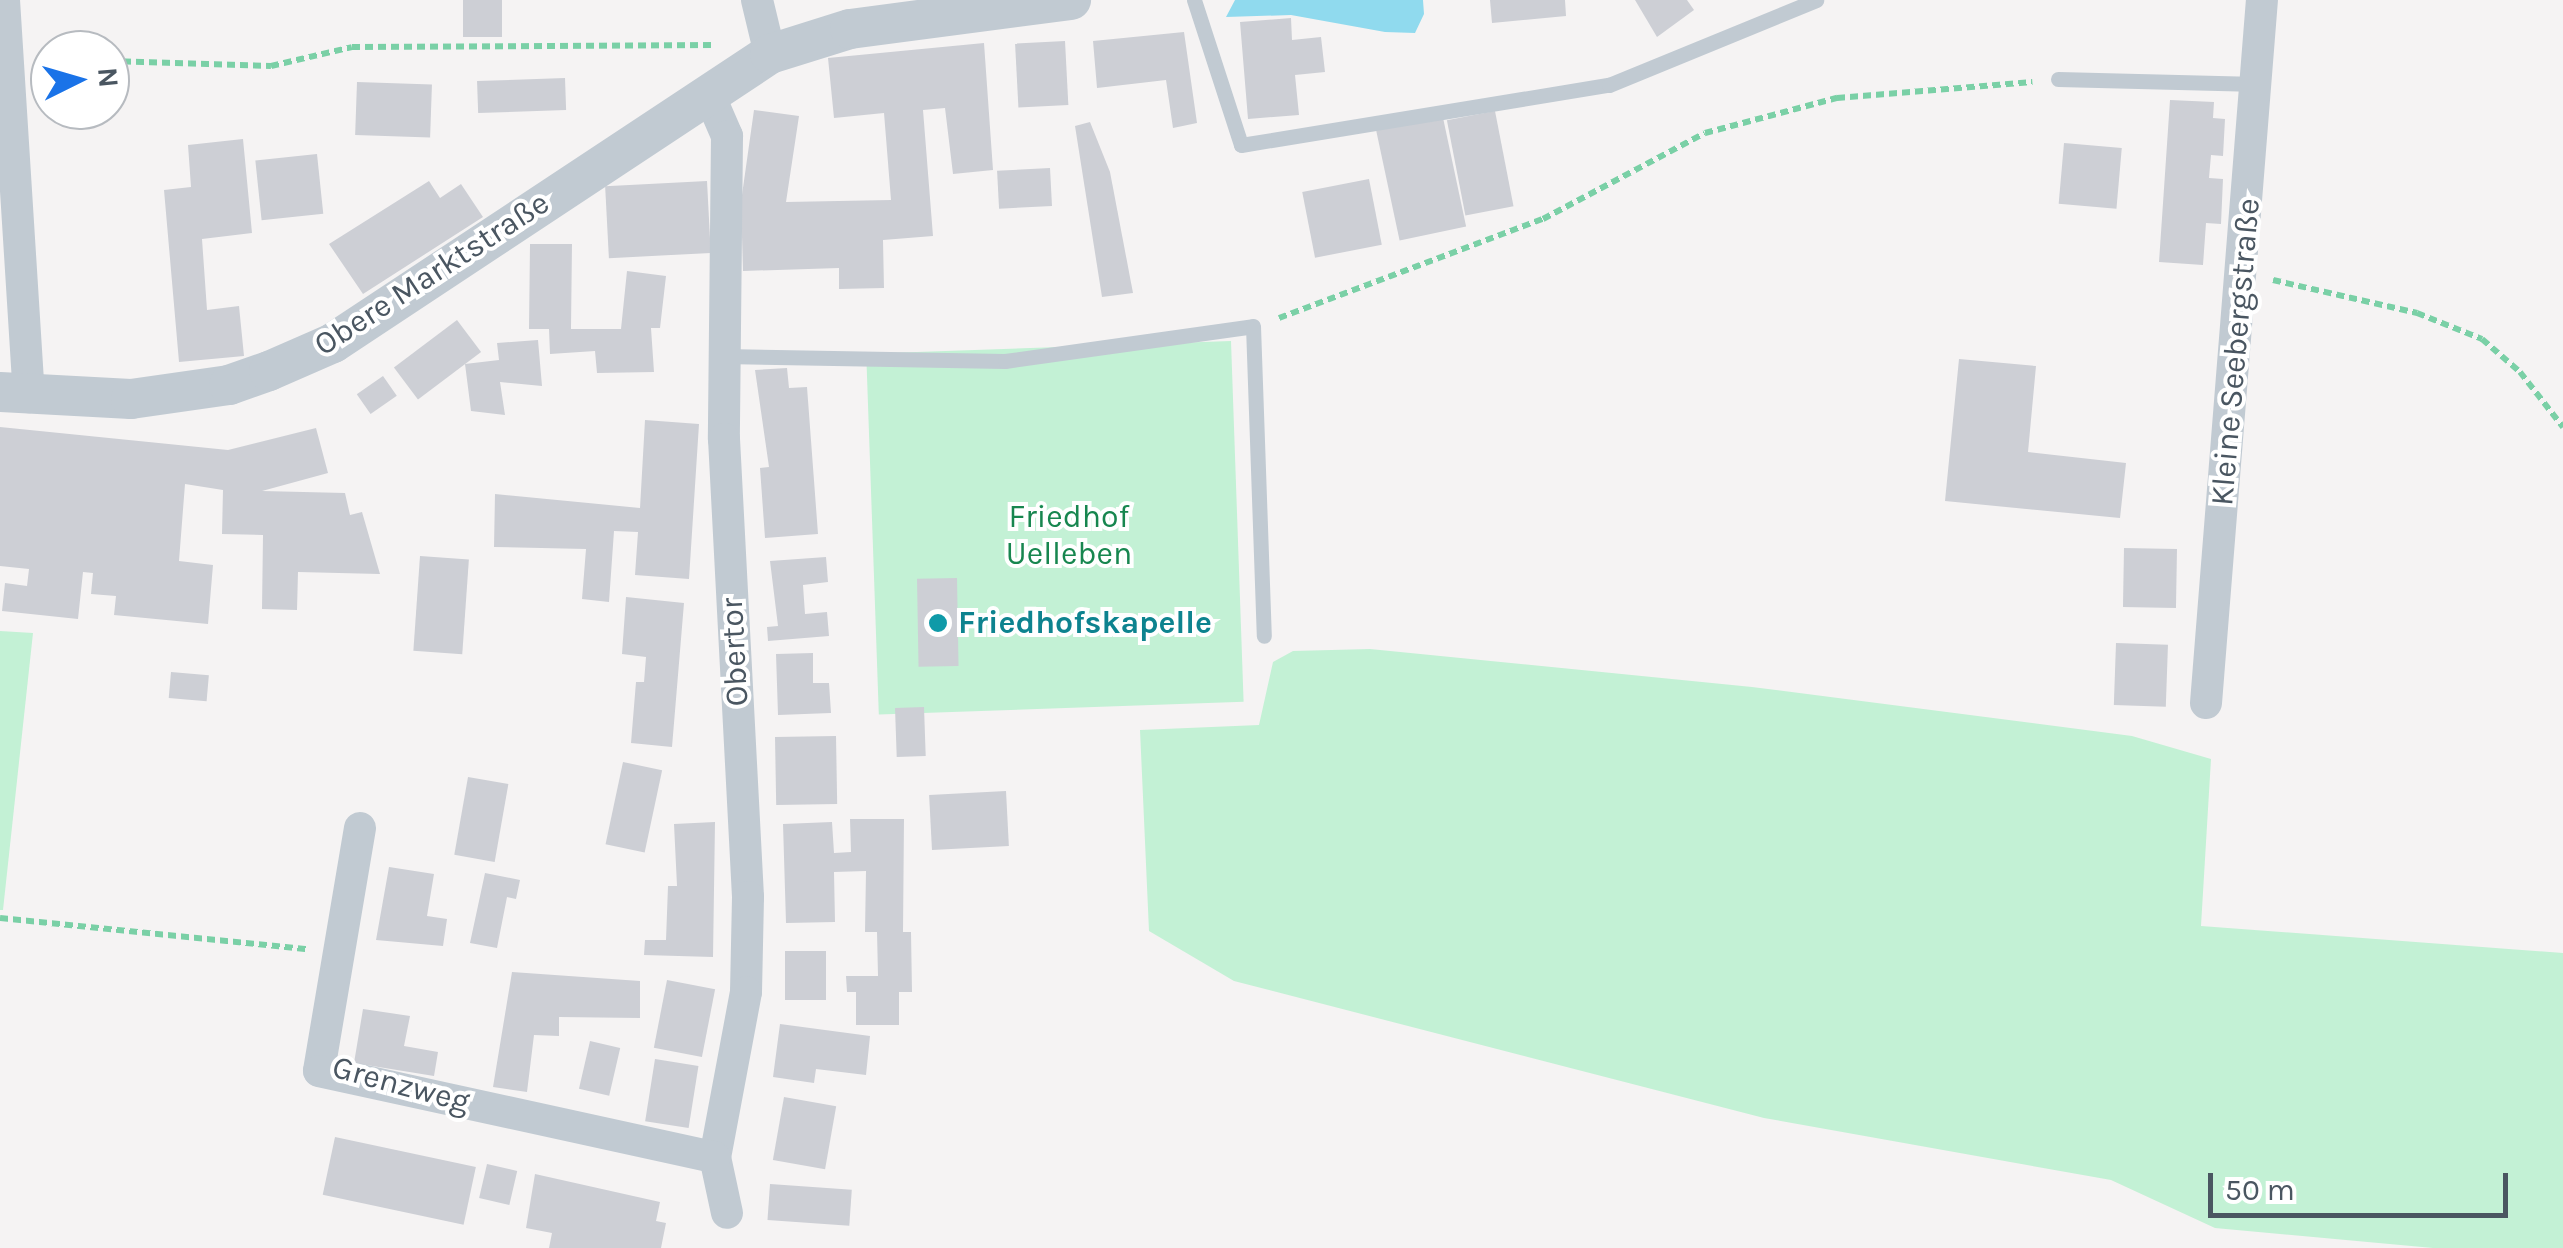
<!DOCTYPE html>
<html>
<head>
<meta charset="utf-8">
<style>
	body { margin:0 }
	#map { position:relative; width:2563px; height:1248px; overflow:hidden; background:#f5f3f3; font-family:Karla,sans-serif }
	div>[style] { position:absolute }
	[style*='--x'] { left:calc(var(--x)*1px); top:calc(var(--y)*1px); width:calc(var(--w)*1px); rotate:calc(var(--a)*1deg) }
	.green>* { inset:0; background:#c3f1d5; transform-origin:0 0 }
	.water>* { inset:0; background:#90daee }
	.building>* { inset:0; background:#cdcfd5; transform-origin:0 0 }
	.path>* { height:6px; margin-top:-3px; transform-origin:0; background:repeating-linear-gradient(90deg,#7ad0a6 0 8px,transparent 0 13px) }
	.service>* { height:15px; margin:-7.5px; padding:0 7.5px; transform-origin:7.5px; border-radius:7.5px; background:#c1cad2 }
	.minor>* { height:32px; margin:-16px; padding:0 16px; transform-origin:16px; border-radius:16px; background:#c1cad2 }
	.tertiary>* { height:40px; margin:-20px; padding:0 20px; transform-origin:20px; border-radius:20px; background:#c1cad2 }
	.dots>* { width:28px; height:28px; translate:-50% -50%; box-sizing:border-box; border:5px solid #fff; border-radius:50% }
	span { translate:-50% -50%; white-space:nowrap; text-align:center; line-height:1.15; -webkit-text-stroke:8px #fff; paint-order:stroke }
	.street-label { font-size:32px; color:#4a5661 }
	.park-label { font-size:32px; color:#17864f }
	.culture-label { font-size:32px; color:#0d838f; font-weight:700 }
	.left { translate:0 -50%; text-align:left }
	.north { position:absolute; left:30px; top:30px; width:100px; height:100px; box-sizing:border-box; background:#fff; border:2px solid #b7bbc0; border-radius:50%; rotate:85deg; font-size:28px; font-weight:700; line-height:40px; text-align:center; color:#4a5661 }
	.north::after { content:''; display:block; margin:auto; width:35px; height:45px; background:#1a73e8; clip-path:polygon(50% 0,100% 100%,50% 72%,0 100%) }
	.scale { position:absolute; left:2208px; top:1173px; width:300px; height:45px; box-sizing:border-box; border:5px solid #4a5661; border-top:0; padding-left:12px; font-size:30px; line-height:35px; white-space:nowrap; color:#4a5661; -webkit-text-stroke:8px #fff; paint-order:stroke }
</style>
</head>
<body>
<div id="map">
	<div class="green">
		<div style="left:1231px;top:341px;width:361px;height:365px;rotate:88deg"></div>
		<div style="clip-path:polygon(0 631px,33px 633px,3px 910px,0 910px)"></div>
		<div style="clip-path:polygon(1370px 649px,1752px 687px,2132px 736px,2211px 759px,2201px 926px,2563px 953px,2563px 1248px,2433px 1248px,2215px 1228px,2111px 1180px,1764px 1118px,1234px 981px,1149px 931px,1140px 730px,1259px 725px,1273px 662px,1293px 651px)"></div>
	</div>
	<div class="water">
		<div style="clip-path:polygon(1235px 0,1423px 0,1424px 14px,1415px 33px,1385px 32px,1291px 15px,1226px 17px)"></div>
	</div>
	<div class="building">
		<div style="left:463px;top:0;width:39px;height:37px"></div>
		<div style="clip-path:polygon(1490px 0,1565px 0,1566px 16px,1492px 23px)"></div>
		<div style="clip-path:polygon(1635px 0,1687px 0,1694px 10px,1657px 37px)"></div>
		<div style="clip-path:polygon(1291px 18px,1292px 40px,1321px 37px,1325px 72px,1295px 75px,1299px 115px,1248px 119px,1240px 22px)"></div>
		<div style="clip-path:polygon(1184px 32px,1197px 123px,1173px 128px,1166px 80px,1097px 88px,1093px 41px)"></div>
		<div style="left:1065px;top:41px;width:64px;height:50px;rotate:87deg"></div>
		<div style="clip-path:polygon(984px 43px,993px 170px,953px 174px,945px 108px,923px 110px,933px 236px,883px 240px,884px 288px,839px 289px,839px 268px,743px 271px,741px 202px,754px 110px,799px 116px,786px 202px,891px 200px,884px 113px,834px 118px,828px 58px)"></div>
		<div style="left:565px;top:78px;width:32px;height:88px;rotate:88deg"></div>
		<div style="left:357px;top:82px;width:75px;height:53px;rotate:2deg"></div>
		<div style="clip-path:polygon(2170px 100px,2214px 102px,2213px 118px,2225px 119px,2223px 156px,2211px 155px,2209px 178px,2223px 179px,2221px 224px,2206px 223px,2203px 265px,2159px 262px)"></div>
		<div style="left:1495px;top:111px;width:97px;height:49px;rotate:79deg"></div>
		<div style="left:1442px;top:113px;width:116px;height:68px;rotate:78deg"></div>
		<div style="clip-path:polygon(1090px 122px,1110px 172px,1133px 293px,1102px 297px,1075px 126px)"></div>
		<div style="clip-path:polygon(243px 139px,252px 233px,202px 239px,207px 310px,239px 306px,244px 356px,179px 362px,164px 190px,191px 187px,188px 145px)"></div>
		<div style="left:2064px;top:143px;width:58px;height:61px;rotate:5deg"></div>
		<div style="left:317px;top:154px;width:60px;height:62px;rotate:84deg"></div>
		<div style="left:1050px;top:168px;width:38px;height:53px;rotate:87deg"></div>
		<div style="left:1369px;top:179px;width:67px;height:68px;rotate:79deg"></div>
		<div style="clip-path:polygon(429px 181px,440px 198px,461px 184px,483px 217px,363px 294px,329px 244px)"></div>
		<div style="left:707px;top:181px;width:72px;height:102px;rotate:87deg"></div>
		<div style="clip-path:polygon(530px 244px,572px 244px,571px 329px,621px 329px,627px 271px,666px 276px,660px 328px,651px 328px,654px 372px,597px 373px,595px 351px,550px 354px,549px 329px,529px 329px)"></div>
		<div style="left:457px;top:320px;width:40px;height:79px;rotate:53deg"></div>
		<div style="clip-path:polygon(538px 340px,542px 386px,500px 382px,505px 415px,471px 411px,465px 364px,499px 360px,497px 343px)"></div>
		<div style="clip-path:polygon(1959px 359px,2036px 366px,2028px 452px,2126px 463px,2120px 518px,1945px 501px)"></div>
		<div style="clip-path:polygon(787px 368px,789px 388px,807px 387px,818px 534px,765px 538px,760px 468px,769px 467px,755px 370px)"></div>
		<div style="left:383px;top:376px;width:24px;height:32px;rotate:55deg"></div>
		<div style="clip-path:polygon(645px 420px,699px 424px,689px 579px,635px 575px,638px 532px,614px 531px,609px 602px,582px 599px,586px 549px,494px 547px,495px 494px,640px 508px)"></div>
		<div style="clip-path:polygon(0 427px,228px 450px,316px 428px,328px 473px,262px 491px,345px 493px,350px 515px,362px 512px,380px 574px,298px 572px,297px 610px,262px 609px,263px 535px,222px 534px,223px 490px,185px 484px,179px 561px,213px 565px,208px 624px,114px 615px,116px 596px,91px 594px,93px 573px,83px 572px,78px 619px,2px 611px,5px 583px,27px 586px,29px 569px,0 566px)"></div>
		<div style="left:2124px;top:548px;width:53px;height:59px;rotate:1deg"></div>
		<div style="left:420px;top:556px;width:49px;height:95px;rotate:4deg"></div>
		<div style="clip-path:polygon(826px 557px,828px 582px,803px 585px,805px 614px,827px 612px,829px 636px,768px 641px,767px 627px,778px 626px,770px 561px)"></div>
		<div style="left:957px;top:578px;width:88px;height:40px;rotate:89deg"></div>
		<div style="clip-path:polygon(626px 597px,684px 603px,672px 747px,631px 743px,636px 682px,644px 682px,646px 657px,622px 654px)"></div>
		<div style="left:2116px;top:643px;width:52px;height:62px;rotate:2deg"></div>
		<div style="clip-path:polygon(813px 653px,813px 683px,829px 683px,831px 713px,778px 715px,776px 654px)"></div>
		<div style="left:171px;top:672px;width:38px;height:26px;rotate:5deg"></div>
		<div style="left:924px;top:707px;width:49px;height:29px;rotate:88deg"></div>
		<div style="left:836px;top:736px;width:68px;height:61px;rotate:89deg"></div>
		<div style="left:623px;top:762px;width:40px;height:84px;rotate:12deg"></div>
		<div style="left:468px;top:777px;width:41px;height:79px;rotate:10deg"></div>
		<div style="left:1006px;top:791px;width:55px;height:77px;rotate:87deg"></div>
		<div style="clip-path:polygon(850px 819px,904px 819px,903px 932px,911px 932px,912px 992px,899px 992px,899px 1025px,856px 1025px,856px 992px,847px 992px,846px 976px,878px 976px,877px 932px,865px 932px,866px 871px,834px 872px,835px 922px,786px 923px,783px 824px,832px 822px,834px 853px,851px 852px)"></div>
		<div style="clip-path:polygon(715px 822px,713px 957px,644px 955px,645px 940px,666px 940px,668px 886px,677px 886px,674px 824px)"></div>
		<div style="clip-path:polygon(389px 867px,434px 874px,427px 916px,447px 919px,443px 946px,376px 940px)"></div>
		<div style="clip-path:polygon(485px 873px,520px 880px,516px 899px,507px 897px,497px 948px,470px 943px)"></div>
		<div style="left:785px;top:951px;width:41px;height:49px"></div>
		<div style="clip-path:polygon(512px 972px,640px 981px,640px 1018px,559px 1017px,559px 1036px,534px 1035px,527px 1092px,493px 1087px)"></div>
		<div style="left:667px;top:980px;width:49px;height:69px;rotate:11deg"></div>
		<div style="clip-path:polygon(363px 1009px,410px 1016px,404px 1046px,438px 1052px,434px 1076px,354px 1063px)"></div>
		<div style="clip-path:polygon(780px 1024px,870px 1036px,866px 1075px,816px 1069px,814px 1083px,773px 1077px)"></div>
		<div style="left:590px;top:1041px;width:31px;height:49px;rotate:13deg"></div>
		<div style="left:655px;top:1059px;width:44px;height:63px;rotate:9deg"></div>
		<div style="left:784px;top:1097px;width:53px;height:64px;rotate:10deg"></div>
		<div style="left:335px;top:1137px;width:144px;height:59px;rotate:12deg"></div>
		<div style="left:487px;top:1164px;width:31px;height:35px;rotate:13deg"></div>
		<div style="clip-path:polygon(535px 1174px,660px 1202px,656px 1221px,666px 1223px,661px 1248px,549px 1248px,552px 1233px,526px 1228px)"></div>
		<div style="left:770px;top:1184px;width:82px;height:36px;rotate:4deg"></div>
	</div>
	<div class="path">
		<div style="--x:110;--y:61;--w:161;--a:1.8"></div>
		<div style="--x:271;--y:66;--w:83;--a:-13.2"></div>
		<div style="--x:352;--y:47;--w:362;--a:-0.3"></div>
		<div style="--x:2273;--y:280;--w:148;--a:12.9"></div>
		<div style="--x:2417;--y:313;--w:70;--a:21.8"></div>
		<div style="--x:2482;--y:339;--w:50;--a:41"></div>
		<div style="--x:2520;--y:372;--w:70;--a:52"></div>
		<div style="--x:1279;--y:318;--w:282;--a:-20.6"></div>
		<div style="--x:1543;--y:219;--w:183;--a:-28"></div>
		<div style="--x:1705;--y:133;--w:137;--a:-14.9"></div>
		<div style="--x:1837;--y:98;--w:196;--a:-4.7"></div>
		<div style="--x:0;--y:918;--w:309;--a:5.8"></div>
	</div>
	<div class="service">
		<div style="--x:1194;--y:0;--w:152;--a:72"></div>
		<div style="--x:1241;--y:145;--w:373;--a:-9.3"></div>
		<div style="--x:1609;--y:85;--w:224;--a:-22.3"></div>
		<div style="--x:2058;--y:79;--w:200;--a:1.4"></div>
		<div style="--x:723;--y:356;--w:282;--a:1"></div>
		<div style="--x:1005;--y:361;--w:250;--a:-8"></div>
		<div style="--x:1253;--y:326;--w:310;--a:88"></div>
	</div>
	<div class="minor">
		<div style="--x:4;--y:0;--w:398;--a:86.4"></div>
		<div style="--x:757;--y:0;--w:56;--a:76.5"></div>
		<div style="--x:708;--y:92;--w:48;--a:66.6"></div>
		<div style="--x:727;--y:136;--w:303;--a:90.6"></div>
		<div style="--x:724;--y:439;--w:459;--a:87"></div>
		<div style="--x:748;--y:897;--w:95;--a:91.2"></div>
		<div style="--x:746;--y:992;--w:168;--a:100.6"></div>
		<div style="--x:715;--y:1157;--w:57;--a:77.9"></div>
		<div style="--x:2206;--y:703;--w:705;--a:-85.45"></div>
		<div style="--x:360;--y:828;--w:246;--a:99.6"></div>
		<div style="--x:319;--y:1071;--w:405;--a:12.3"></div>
	</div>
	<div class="tertiary">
		<div style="--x:0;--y:392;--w:131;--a:3.1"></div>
		<div style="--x:131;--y:399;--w:99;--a:-8.1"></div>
		<div style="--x:229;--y:385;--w:42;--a:-19.3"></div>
		<div style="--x:269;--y:371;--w:70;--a:-23.6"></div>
		<div style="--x:333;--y:343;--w:524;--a:-33.48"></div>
		<div style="--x:770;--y:54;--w:84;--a:-17.4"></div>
		<div style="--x:850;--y:29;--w:223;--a:-7.5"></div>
	</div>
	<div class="dots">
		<div style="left:938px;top:623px;background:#0f9aa8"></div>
	</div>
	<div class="street-label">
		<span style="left:432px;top:274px;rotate:-33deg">Obere Marktstraße</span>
		<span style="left:2236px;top:352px;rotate:-85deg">Kleine Seebergstraße</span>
		<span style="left:735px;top:652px;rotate:-93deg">Obertor</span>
		<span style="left:401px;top:1085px;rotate:15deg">Grenzweg</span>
	</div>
	<div class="park-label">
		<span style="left:1069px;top:536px">Friedhof<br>Uelleben</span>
	</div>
	<div class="culture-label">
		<span class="left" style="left:958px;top:623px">Friedhofskapelle</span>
	</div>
	<div class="north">N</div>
	<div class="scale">50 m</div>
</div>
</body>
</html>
